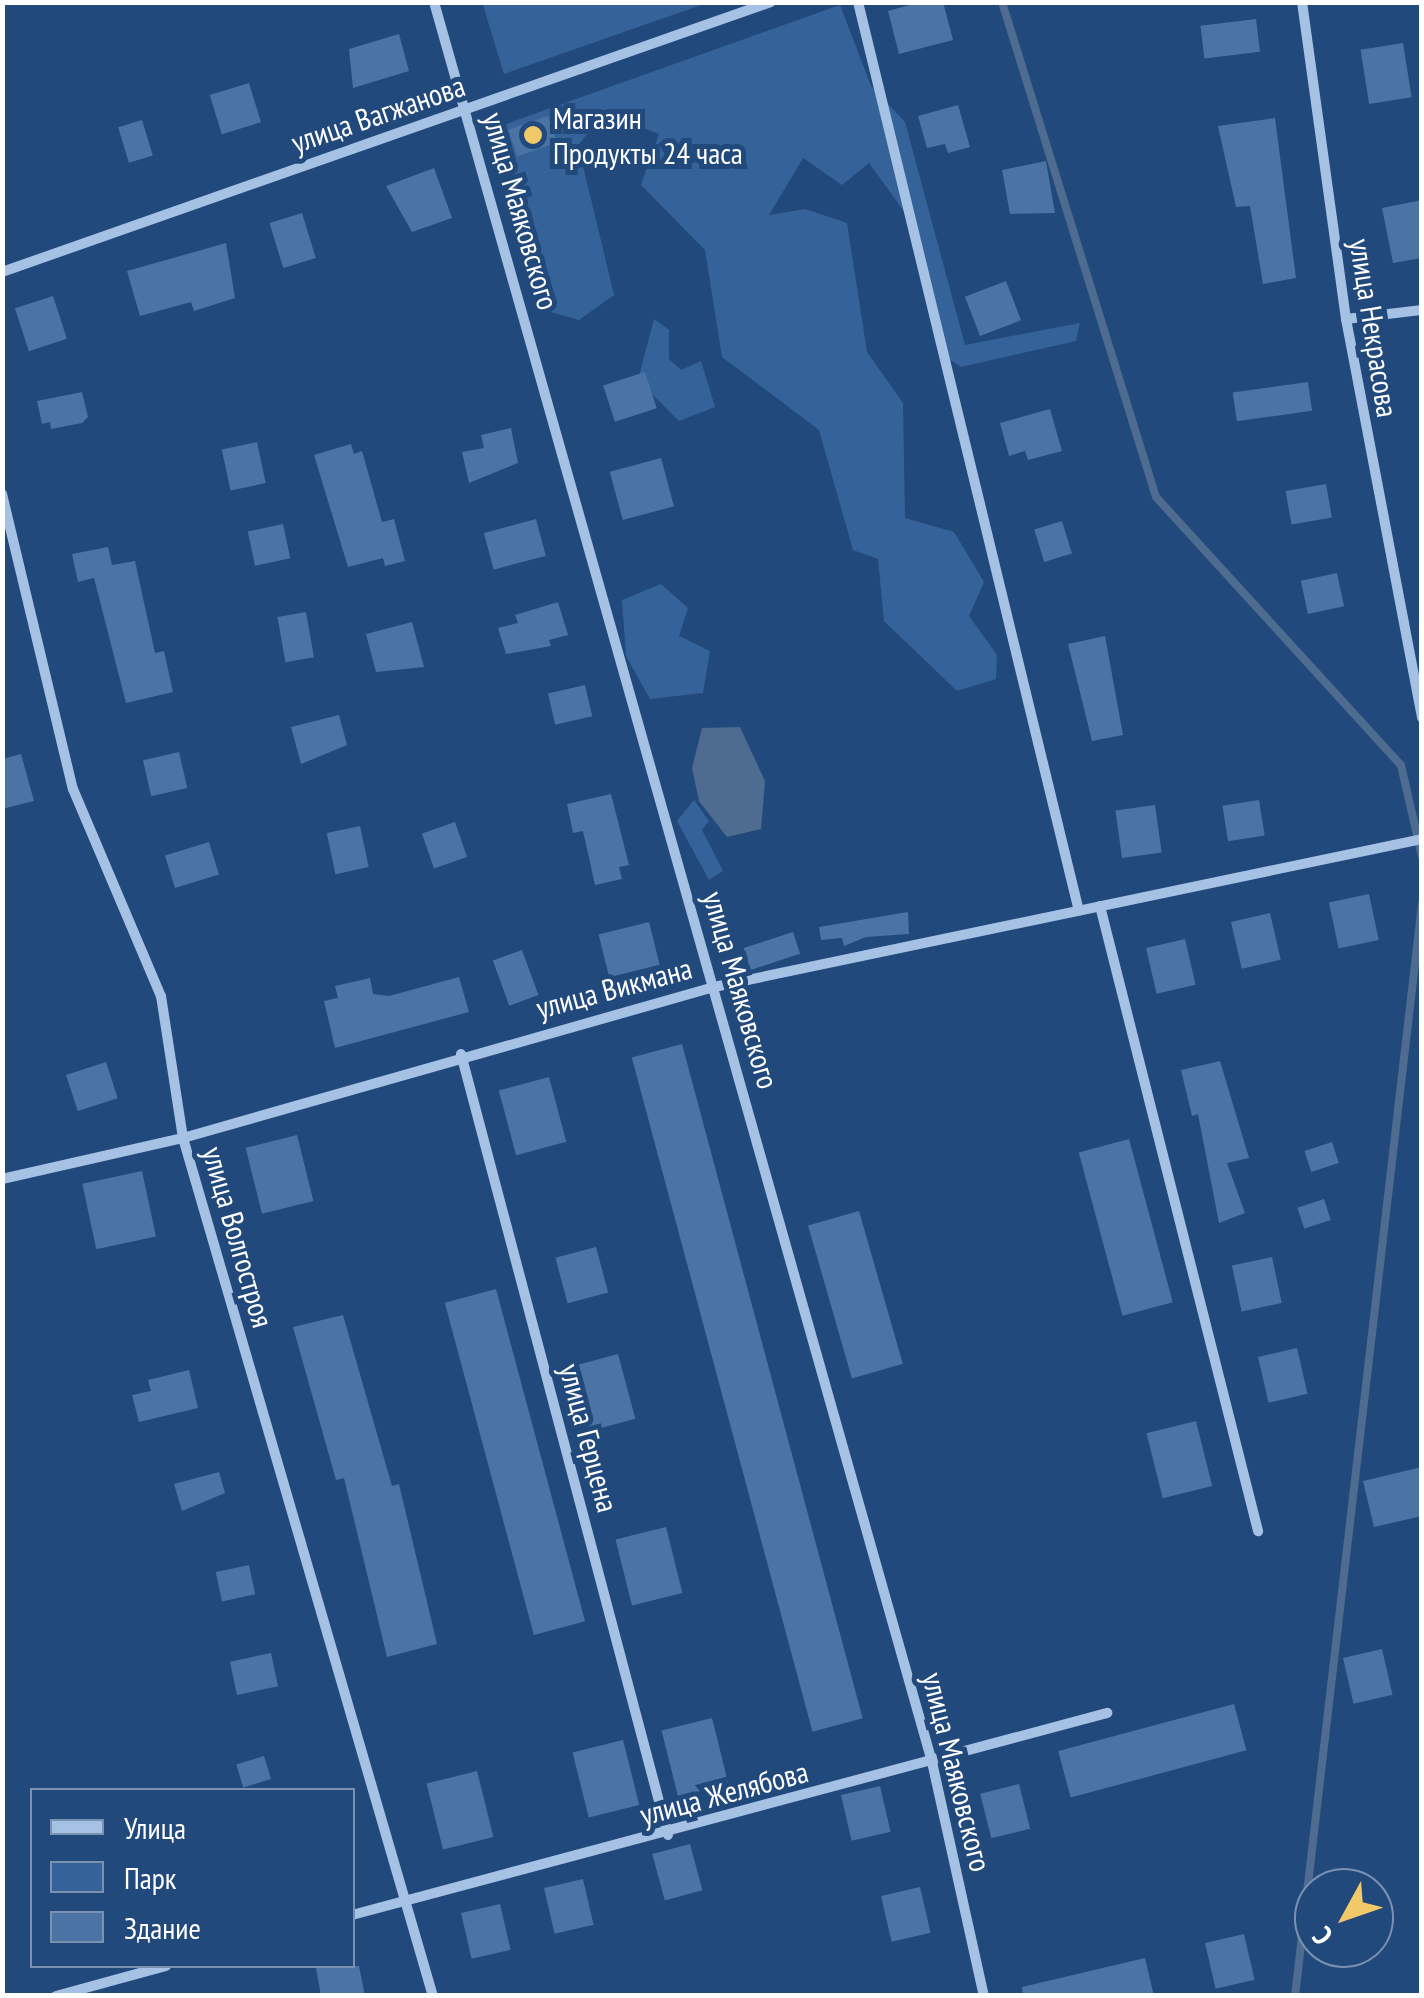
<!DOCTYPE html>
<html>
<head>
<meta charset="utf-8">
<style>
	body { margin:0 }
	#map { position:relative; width:1424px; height:1998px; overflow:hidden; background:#22497b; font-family:"PT Sans Narrow",sans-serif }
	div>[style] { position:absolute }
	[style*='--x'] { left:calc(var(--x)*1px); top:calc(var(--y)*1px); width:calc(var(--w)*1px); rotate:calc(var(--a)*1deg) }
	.green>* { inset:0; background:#356399 }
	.water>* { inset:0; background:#4e6b90 }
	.stream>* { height:8px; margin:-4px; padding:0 4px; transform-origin:4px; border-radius:4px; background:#4e6b90 }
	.building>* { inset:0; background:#4b73a4; transform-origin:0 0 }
	.minor>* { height:10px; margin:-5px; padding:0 5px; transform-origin:5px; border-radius:5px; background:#a5c2e5 }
	.dots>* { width:28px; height:28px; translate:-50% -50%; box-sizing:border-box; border:5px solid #22497b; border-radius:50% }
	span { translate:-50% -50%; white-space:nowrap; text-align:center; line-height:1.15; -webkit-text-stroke:10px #22497b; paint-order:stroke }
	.street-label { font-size:30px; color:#fff }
	.poi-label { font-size:30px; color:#fff }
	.left { translate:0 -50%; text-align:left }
	.frame { position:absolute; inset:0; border:5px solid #fff; pointer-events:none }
	.legend { position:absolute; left:30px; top:1788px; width:325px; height:180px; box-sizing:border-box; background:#22497b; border:2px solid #7a92b0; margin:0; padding:12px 18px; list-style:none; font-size:30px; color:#fff }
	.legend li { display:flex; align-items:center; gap:20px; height:50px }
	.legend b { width:50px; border:2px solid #7a92b0 }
	.north { position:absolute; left:1294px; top:1868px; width:100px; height:100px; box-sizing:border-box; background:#22497b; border:2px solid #7a92b0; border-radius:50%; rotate:230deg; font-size:28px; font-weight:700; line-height:40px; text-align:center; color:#fff }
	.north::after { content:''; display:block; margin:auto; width:35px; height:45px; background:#f1c968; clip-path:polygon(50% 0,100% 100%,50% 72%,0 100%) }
</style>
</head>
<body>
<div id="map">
	<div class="green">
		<div style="clip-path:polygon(482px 2px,707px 2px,707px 3px,504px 74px)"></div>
		<div style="clip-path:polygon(840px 5px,871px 86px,905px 122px,965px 345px,1080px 323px,1076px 341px,961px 367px,943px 355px,919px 232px,869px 163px,842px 185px,803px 158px,769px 215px,805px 209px,847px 223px,867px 352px,903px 403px,905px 518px,954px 532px,984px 582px,969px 616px,997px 655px,996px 679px,957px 691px,884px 621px,878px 559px,853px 550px,819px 430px,722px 357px,705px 250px,641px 185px,659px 134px,605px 114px,578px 145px,614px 295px,579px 320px,533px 307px,506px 209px,515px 186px,506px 124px)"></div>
		<div style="clip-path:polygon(654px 319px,669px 330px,669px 359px,681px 370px,701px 361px,715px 407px,679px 421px,638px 380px)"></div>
		<div style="clip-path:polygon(661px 584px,688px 608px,679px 636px,710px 651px,703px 693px,650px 699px,626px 656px,622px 600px)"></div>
		<div style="clip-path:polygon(694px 800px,709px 821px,702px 830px,723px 871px,709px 880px,677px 821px)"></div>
	</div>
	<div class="water">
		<div style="clip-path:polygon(740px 727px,765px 781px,761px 829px,727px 837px,699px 801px,692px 768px,702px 728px)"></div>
	</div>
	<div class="stream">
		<div style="--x:1002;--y:2;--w:518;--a:72.72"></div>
		<div style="--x:1156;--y:497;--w:363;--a:47.6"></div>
		<div style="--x:1401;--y:765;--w:94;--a:77.1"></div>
		<div style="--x:1295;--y:1996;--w:1100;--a:-83.37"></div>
	</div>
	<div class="building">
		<div style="clip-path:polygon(920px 2px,943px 2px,953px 40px,899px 54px,888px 11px)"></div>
		<div style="left:1256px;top:19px;width:33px;height:56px;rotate:83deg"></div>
		<div style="clip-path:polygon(399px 34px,409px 71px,353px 88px,349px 49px)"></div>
		<div style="left:1403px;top:43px;width:55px;height:43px;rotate:81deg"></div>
		<div style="left:249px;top:83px;width:41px;height:41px;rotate:73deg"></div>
		<div style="clip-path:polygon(958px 105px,970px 147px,948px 153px,945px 144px,927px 148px,918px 116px)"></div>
		<div style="left:548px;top:116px;width:28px;height:42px;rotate:71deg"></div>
		<div style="clip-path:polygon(1275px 118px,1296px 278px,1263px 284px,1250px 206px,1236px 207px,1218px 126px)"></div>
		<div style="left:142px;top:120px;width:37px;height:25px;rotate:73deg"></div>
		<div style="clip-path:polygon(1046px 161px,1055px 213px,1010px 214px,1002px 170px)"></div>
		<div style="clip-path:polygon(434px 168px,452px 218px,412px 232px,386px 186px)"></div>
		<div style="clip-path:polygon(1422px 200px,1422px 258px,1393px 263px,1382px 208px)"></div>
		<div style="left:302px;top:213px;width:47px;height:34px;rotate:73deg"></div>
		<div style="clip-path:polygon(226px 243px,235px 298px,194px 311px,191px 302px,140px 316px,127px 271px)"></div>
		<div style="left:1006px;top:281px;width:42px;height:44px;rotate:69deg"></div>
		<div style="left:53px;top:296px;width:45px;height:40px;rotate:72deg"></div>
		<div style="left:645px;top:372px;width:38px;height:44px;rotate:72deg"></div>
		<div style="left:1308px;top:382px;width:29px;height:76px;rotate:82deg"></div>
		<div style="clip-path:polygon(82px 392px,88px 417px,82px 423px,51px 429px,50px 422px,42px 424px,37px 401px)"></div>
		<div style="clip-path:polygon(1050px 409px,1062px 451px,1028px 460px,1025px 451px,1009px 456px,1000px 423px)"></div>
		<div style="clip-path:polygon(511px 428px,518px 463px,469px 483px,462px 452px,484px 448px,481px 435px)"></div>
		<div style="left:257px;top:442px;width:42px;height:36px;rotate:78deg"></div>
		<div style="clip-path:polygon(351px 444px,354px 454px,362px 451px,382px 522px,394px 519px,405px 561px,385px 566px,383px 558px,348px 567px,314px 455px)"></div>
		<div style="left:661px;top:458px;width:50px;height:53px;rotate:75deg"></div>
		<div style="left:1326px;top:484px;width:34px;height:41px;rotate:80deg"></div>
		<div style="left:536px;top:519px;width:38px;height:54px;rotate:75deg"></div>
		<div style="left:1062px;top:521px;width:34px;height:29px;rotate:73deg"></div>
		<div style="left:283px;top:524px;width:35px;height:36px;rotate:78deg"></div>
		<div style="clip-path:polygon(108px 547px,112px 565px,135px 561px,155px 653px,164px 651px,173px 692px,126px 703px,94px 578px,78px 582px,72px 554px)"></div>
		<div style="left:1337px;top:573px;width:34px;height:37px;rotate:78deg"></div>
		<div style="clip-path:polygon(558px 602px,568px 635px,549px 640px,551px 646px,506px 654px,498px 628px,518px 623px,515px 615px)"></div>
		<div style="left:306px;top:612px;width:46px;height:29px;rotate:80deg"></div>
		<div style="clip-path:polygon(412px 622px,424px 667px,376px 672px,366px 634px)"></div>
		<div style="clip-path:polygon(1105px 636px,1123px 735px,1092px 741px,1068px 644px)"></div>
		<div style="left:585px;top:685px;width:32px;height:38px;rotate:77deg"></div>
		<div style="clip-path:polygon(339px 715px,347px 745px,301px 764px,291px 727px)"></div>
		<div style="left:179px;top:752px;width:37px;height:37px;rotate:77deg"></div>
		<div style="clip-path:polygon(21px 754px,34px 801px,2px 809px,2px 759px)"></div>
		<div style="clip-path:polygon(611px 794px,629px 865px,619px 867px,622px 879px,595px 885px,583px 831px,573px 833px,567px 804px)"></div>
		<div style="left:1259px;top:800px;width:36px;height:37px;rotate:81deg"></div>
		<div style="left:1155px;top:805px;width:48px;height:40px;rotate:82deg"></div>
		<div style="left:455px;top:822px;width:37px;height:35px;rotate:71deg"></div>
		<div style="left:360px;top:826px;width:42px;height:34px;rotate:78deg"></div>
		<div style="left:209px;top:842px;width:34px;height:46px;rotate:73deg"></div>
		<div style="left:1369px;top:894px;width:47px;height:41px;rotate:78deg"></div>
		<div style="clip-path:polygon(908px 912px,909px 934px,866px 937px,844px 946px,842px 938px,821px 940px,819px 927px)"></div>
		<div style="left:1270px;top:913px;width:48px;height:40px;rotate:77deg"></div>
		<div style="left:649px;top:922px;width:44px;height:52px;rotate:76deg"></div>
		<div style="left:793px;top:932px;width:23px;height:52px;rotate:72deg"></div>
		<div style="left:1185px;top:939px;width:47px;height:40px;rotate:77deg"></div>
		<div style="left:522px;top:950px;width:48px;height:31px;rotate:70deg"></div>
		<div style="clip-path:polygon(459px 977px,469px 1012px,335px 1048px,324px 1001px,338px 998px,335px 986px,370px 978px,373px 994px,389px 996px)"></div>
		<div style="left:682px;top:1044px;width:698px;height:52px;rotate:75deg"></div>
		<div style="clip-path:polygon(1220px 1061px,1249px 1158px,1227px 1163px,1245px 1213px,1219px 1223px,1198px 1114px,1192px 1116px,1181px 1070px)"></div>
		<div style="left:106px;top:1062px;width:38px;height:42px;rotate:72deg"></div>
		<div style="left:549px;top:1077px;width:67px;height:52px;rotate:75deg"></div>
		<div style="left:297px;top:1135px;width:68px;height:53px;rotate:76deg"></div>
		<div style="left:1129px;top:1139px;width:169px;height:52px;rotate:75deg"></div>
		<div style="left:1332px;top:1142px;width:22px;height:29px;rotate:72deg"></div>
		<div style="left:142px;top:1171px;width:67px;height:61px;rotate:78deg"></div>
		<div style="left:1324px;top:1199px;width:22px;height:28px;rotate:72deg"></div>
		<div style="left:859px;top:1211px;width:159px;height:53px;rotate:74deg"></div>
		<div style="left:596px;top:1247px;width:47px;height:42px;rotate:75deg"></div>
		<div style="left:1272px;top:1257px;width:47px;height:41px;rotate:78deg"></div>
		<div style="left:496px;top:1289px;width:344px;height:53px;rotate:75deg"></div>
		<div style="clip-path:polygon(343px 1315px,392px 1486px,399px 1484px,437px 1644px,387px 1657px,344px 1478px,336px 1480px,293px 1327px)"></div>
		<div style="left:1297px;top:1348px;width:47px;height:40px;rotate:77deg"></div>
		<div style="left:618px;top:1354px;width:67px;height:51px;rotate:75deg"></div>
		<div style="clip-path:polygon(189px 1370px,198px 1408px,139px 1422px,132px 1395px,151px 1391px,148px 1380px)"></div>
		<div style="left:1196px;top:1421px;width:67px;height:51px;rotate:76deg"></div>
		<div style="clip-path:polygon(1422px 1467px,1422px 1516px,1374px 1527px,1363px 1481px)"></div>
		<div style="clip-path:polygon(219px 1472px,225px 1493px,182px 1511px,174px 1484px)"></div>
		<div style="left:666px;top:1527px;width:68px;height:52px;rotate:76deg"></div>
		<div style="left:249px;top:1565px;width:30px;height:34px;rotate:78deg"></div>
		<div style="left:1382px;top:1649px;width:47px;height:40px;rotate:77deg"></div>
		<div style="left:271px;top:1653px;width:34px;height:42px;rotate:78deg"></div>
		<div style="left:1234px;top:1704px;width:48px;height:182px;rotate:75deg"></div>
		<div style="left:712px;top:1718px;width:68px;height:52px;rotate:76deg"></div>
		<div style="left:623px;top:1740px;width:67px;height:52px;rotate:76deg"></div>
		<div style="left:264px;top:1756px;width:24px;height:29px;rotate:73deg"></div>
		<div style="left:477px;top:1771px;width:68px;height:52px;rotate:76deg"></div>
		<div style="left:1019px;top:1784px;width:46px;height:40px;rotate:76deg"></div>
		<div style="left:880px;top:1786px;width:47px;height:40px;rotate:77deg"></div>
		<div style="left:690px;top:1844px;width:48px;height:39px;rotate:75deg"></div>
		<div style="left:583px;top:1879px;width:47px;height:40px;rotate:77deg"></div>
		<div style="left:920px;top:1887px;width:47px;height:40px;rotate:77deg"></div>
		<div style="left:500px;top:1904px;width:47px;height:40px;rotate:77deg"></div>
		<div style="left:1244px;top:1934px;width:47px;height:40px;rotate:77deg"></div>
		<div style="clip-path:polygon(1145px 1958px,1154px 1996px,1023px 1996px,1022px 1987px)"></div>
		<div style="clip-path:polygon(352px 1966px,359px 1966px,365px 1996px,321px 1996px,316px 1968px)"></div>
	</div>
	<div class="minor">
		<div style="--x:434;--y:2;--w:1829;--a:74.2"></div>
		<div style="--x:932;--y:1762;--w:240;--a:77.5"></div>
		<div style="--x:858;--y:2;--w:935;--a:76.34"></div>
		<div style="--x:1302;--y:2;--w:320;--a:82.1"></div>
		<div style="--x:1346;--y:319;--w:406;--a:79.2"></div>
		<div style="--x:2;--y:272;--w:815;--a:-19.35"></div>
		<div style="--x:1346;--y:319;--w:77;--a:-6.8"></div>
		<div style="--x:2;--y:494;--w:303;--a:76.5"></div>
		<div style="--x:73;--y:789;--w:225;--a:67"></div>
		<div style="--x:161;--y:996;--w:144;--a:81.2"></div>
		<div style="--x:183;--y:1138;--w:894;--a:73.76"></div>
		<div style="--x:1100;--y:906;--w:645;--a:75.81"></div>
		<div style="--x:461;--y:1054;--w:808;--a:75.16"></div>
		<div style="--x:2;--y:1179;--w:186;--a:-12.8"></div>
		<div style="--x:183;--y:1138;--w:552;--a:-15.87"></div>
		<div style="--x:714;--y:987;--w:723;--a:-11.81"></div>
		<div style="--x:352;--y:1915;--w:782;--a:-14.98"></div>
		<div style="--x:56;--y:1996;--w:114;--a:-15.3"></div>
	</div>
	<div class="dots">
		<div style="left:533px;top:135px;background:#f1c968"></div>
	</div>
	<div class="street-label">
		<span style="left:378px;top:114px;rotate:-19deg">улица Вагжанова</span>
		<span style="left:521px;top:211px;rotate:74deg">улица Маяковского</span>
		<span style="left:1374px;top:328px;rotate:81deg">улица Некрасова</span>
		<span style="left:614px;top:988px;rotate:-15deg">улица Викмана</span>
		<span style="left:741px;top:990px;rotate:74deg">улица Маяковского</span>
		<span style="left:238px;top:1237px;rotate:74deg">улица Волгостроя</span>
		<span style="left:589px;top:1438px;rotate:75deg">улица Герцена</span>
		<span style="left:957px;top:1772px;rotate:76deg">улица Маяковского</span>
		<span style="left:724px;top:1793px;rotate:-15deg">улица Желябова</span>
	</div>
	<div class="poi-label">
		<span class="left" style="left:553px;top:135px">Магазин<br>Продукты 24 часа</span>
	</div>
	<div class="frame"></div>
	<ul class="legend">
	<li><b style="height:12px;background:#a5c2e5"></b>Улица</li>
	<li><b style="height:28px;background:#356399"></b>Парк</li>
	<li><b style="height:28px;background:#4b73a4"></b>Здание</li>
	</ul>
	<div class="north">С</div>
</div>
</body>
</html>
